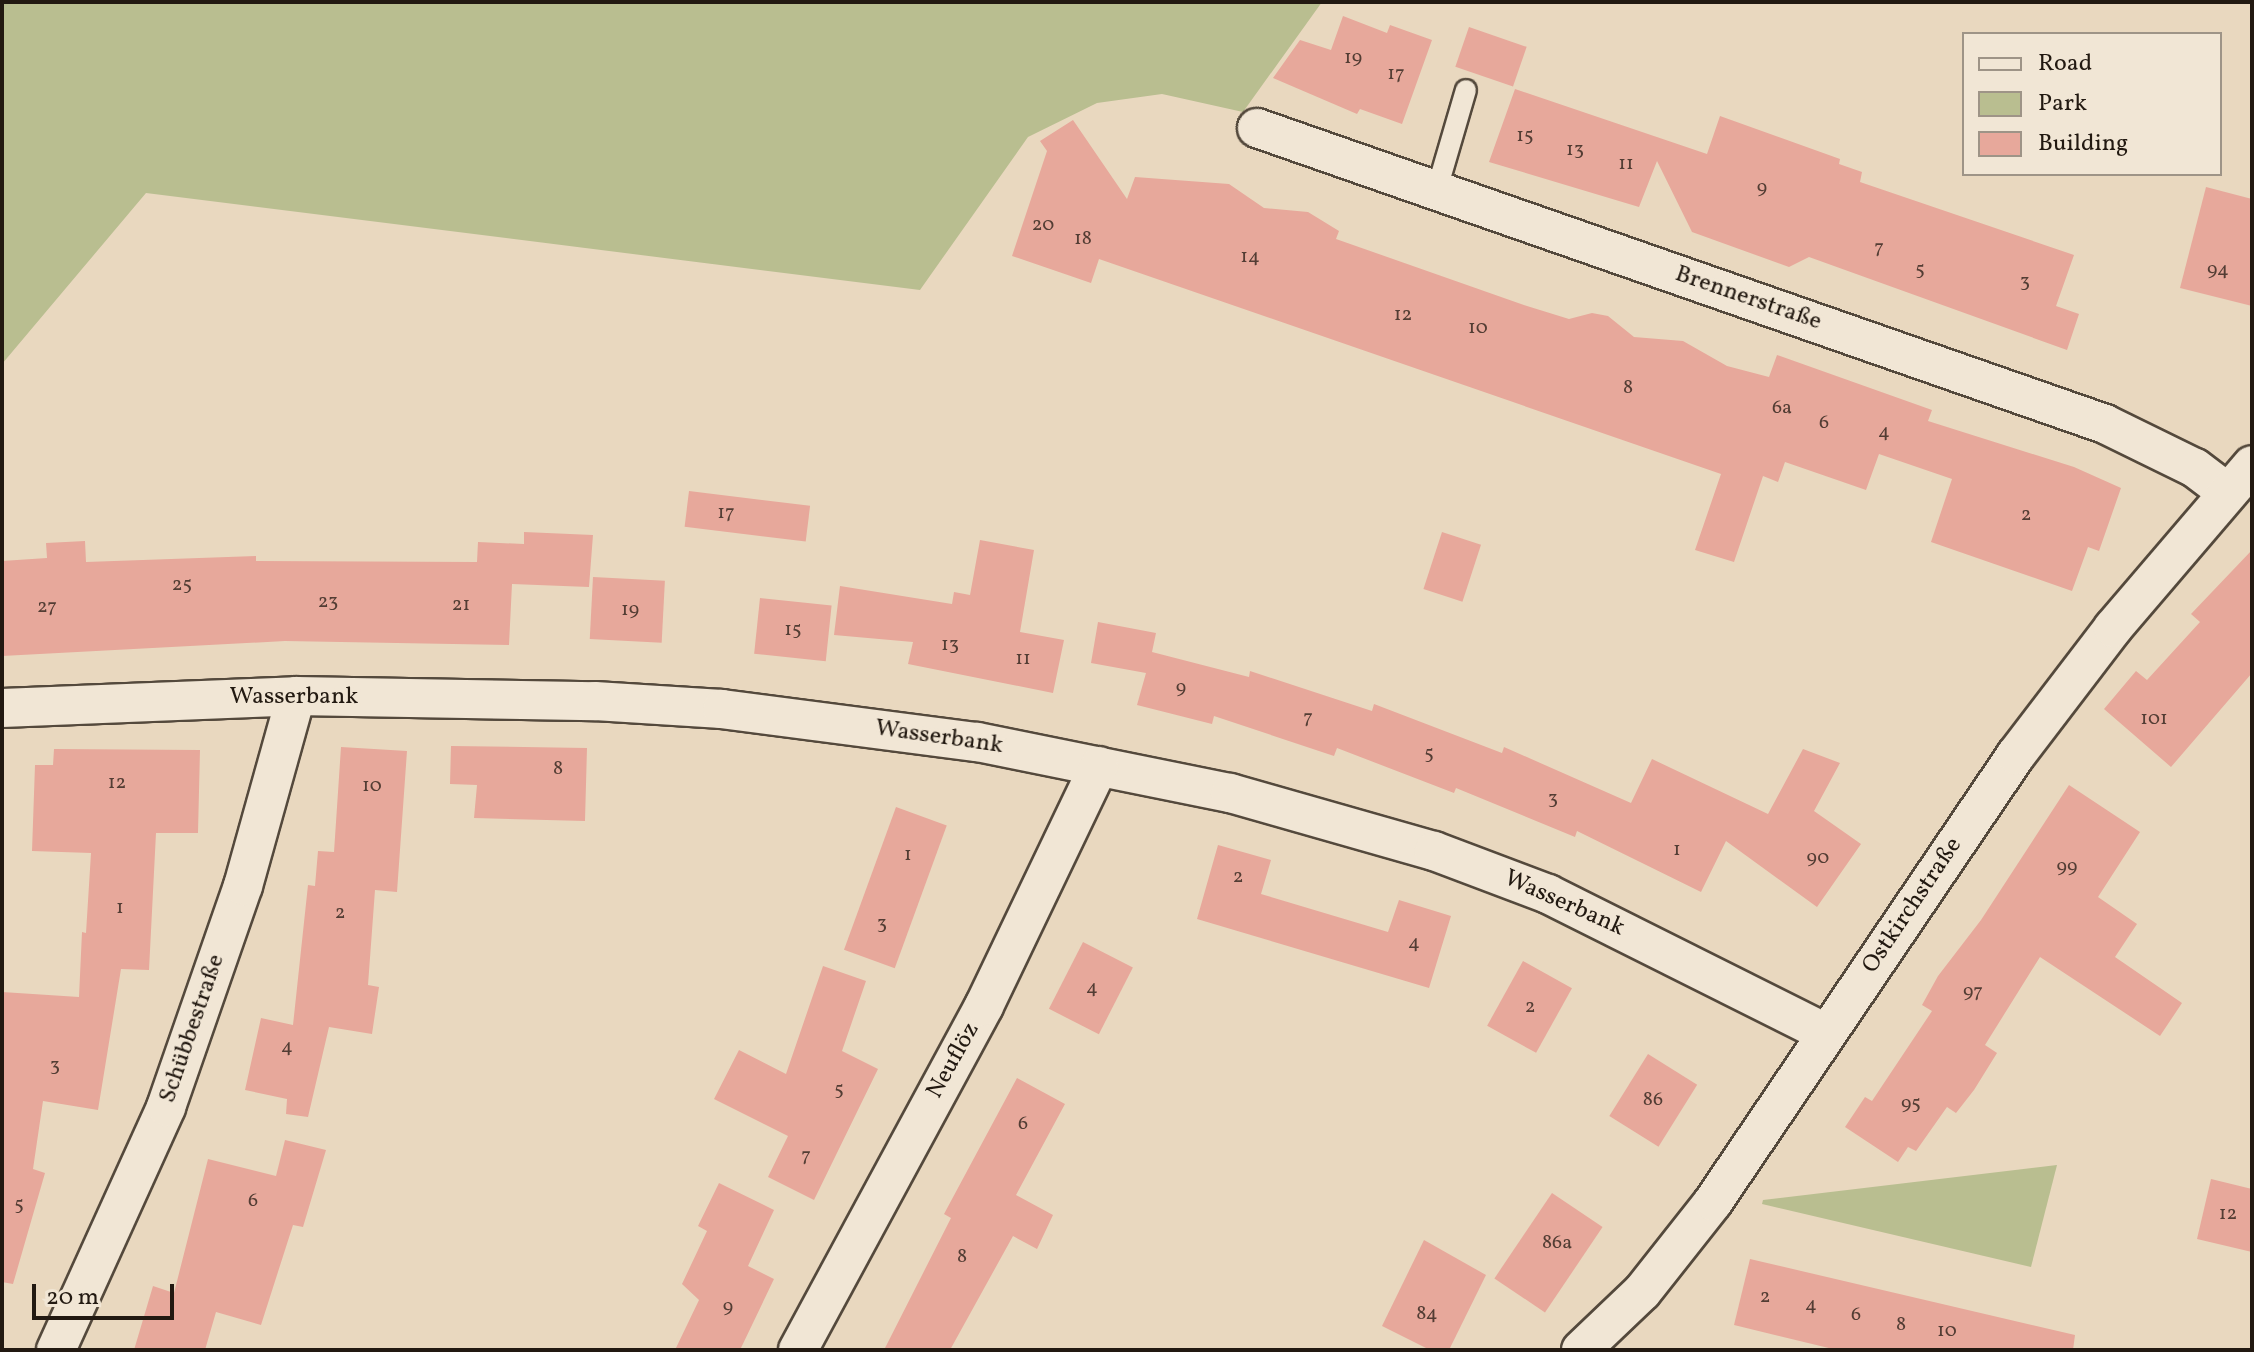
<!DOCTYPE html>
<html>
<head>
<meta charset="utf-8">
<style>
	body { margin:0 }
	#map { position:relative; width:2254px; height:1352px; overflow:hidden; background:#e9d8bf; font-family:Vollkorn,serif }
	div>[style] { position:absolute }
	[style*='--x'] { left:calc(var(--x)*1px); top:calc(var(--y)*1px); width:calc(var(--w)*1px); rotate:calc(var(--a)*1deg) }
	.green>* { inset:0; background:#b9be90 }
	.building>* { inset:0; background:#e7a89b; transform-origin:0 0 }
	.roads { filter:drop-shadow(2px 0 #54493c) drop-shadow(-2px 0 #54493c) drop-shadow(0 2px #54493c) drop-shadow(0 -2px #54493c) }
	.lane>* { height:20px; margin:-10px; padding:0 10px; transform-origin:10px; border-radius:10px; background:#f1e6d5 }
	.street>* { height:38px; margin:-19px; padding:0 19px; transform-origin:19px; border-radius:19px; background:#f1e6d5 }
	span { translate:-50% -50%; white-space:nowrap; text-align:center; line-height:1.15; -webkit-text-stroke:6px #f1e6d5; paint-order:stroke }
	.number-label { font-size:20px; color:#533d34 }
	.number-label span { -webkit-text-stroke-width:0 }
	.street-label { font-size:24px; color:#221911 }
	.frame { position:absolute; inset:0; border:4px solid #221911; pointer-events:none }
	.legend { position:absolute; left:1962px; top:32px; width:260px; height:144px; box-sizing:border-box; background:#f1e6d5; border:2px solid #9e9487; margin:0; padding:10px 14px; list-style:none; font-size:24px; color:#221911 }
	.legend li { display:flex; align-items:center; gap:16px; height:40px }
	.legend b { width:40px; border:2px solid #9e9487 }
	.scale { position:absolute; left:32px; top:1284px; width:142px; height:36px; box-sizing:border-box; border:4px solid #221911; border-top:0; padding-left:10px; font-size:24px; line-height:28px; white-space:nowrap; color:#221911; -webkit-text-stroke:6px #f1e6d5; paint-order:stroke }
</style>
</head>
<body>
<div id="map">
	<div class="green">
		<div style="clip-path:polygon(2px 2px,1322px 2px,1243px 112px,1162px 94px,1097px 103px,1028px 137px,920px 290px,146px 193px,2px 364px)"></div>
		<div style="clip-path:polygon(2057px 1165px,2031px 1267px,1762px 1204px,1763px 1200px)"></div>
	</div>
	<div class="building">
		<div style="clip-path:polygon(1343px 16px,1387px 33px,1390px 25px,1432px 40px,1402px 124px,1360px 109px,1357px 114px,1273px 78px,1300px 40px,1331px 50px)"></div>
		<div style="left:1469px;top:27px;width:61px;height:42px;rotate:19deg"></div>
		<div style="clip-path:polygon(1515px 89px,1707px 154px,1720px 116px,1840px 159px,1839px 164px,1862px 172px,1860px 182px,2074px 255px,2056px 306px,2079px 314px,2067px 350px,1809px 257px,1789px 267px,1692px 232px,1657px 161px,1639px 207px,1489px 162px)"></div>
		<div style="clip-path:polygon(1073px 120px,1127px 199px,1135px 177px,1229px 184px,1264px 208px,1308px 212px,1339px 231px,1336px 239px,1527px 306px,1569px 319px,1592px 313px,1608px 316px,1634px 337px,1683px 341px,1727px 366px,1769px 377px,1777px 355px,1932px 410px,1928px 421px,2074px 467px,2121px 488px,2099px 551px,2088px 547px,2072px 591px,1931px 542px,1952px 479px,1879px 454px,1866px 490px,1785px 462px,1778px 482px,1763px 476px,1734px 562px,1695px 550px,1721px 474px,1099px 259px,1091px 283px,1012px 256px,1047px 151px,1040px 141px)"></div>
		<div style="clip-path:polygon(2206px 187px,2252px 199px,2252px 306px,2180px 288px)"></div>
		<div style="left:689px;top:491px;width:122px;height:36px;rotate:7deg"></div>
		<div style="clip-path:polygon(524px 532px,593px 535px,589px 587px,512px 584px,509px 645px,285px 641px,2px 656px,2px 561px,47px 558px,46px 543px,85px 541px,86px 562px,256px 556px,256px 561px,477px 562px,478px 542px,524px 544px)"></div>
		<div style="left:1442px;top:532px;width:41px;height:60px;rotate:18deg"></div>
		<div style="clip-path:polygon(980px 540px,1034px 550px,1020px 632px,1064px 640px,1053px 693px,908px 664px,913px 642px,834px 635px,840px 586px,952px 604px,954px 592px,970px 595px)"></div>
		<div style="clip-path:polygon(2252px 550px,2252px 673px,2171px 767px,2104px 709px,2136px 671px,2147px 680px,2200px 622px,2191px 614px)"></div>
		<div style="left:593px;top:577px;width:72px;height:62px;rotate:3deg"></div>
		<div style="left:760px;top:598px;width:72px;height:56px;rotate:6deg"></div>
		<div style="clip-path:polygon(1098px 622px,1156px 633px,1152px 652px,1249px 677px,1250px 671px,1372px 711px,1374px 704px,1502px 753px,1504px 747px,1631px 803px,1652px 759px,1768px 814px,1803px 749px,1840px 763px,1814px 811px,1861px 844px,1817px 907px,1726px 841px,1701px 892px,1577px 831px,1575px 837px,1456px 788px,1454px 793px,1337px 748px,1334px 756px,1214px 716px,1212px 724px,1137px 705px,1146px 673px,1091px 663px)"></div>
		<div style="clip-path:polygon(451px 746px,587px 748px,585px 821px,474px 818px,477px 785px,450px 784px)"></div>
		<div style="clip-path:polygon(341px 747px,407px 751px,397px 892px,375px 890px,368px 985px,379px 987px,372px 1034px,329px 1027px,308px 1117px,286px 1114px,287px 1099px,245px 1090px,261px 1018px,293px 1025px,308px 885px,315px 886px,318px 851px,334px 852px)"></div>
		<div style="clip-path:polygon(54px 749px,200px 750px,198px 833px,156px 833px,149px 970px,121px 969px,98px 1110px,43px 1101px,33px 1169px,45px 1173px,13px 1284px,2px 1282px,2px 992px,79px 997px,82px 932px,86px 933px,91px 853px,32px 851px,35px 765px,53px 765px)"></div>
		<div style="clip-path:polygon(2069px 785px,2140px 832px,2098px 897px,2137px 924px,2115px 957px,2182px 1003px,2160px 1036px,2040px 957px,1985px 1045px,1997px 1053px,1974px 1090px,1956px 1113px,1947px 1107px,1916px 1151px,1908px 1147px,1898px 1162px,1845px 1127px,1865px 1097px,1872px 1101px,1932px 1011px,1922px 1005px,1938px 976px,1981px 920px)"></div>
		<div style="left:896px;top:807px;width:54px;height:152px;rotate:20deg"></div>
		<div style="clip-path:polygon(1218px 845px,1271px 860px,1261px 894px,1388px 932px,1399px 900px,1451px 916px,1429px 988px,1197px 919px)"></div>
		<div style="left:1083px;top:942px;width:56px;height:75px;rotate:27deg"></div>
		<div style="left:1523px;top:961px;width:56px;height:74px;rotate:29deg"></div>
		<div style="clip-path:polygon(823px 966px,866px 981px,842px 1051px,878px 1069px,814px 1200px,768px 1177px,788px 1136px,714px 1099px,739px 1050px,786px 1074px)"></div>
		<div style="left:1648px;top:1054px;width:58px;height:73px;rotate:32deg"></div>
		<div style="clip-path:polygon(1017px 1078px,1065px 1104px,1016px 1195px,1053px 1215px,1037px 1249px,1013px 1236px,950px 1350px,884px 1350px,951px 1218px,944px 1214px)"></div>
		<div style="clip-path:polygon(285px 1140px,326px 1150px,303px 1227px,293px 1225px,261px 1325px,216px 1312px,205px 1350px,134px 1350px,153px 1286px,174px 1293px,208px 1159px,276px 1176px)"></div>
		<div style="clip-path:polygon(2211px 1179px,2252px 1189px,2252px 1252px,2197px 1239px)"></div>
		<div style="clip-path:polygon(719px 1183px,774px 1210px,748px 1266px,774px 1279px,740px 1350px,675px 1350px,699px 1300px,682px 1284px,707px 1231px,698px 1226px)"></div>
		<div style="left:1552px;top:1193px;width:61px;height:103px;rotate:34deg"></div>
		<div style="clip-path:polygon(1424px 1240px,1486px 1275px,1449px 1350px,1430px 1350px,1382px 1326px)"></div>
		<div style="clip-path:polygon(1750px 1259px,2075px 1335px,2073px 1350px,1837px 1350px,1734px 1325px)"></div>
	</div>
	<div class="roads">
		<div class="lane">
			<div style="--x:1437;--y:189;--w:103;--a:-73.7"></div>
		</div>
		<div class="street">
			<div style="--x:1257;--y:128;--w:898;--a:19.24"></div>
			<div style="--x:2105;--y:424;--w:100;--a:26.1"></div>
			<div style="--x:2195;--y:468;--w:41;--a:37.1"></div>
			<div style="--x:2;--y:708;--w:294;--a:-2.3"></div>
			<div style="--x:296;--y:696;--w:299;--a:1"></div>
			<div style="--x:595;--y:701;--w:127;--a:3.6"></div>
			<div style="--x:722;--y:709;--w:257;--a:7.4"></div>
			<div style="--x:977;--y:742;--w:258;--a:11.4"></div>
			<div style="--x:1230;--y:793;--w:212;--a:15.9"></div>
			<div style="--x:1434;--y:851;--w:122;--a:20.7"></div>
			<div style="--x:1548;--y:894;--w:310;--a:26.6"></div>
			<div style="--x:56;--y:1350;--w:267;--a:-65.6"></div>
			<div style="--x:166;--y:1107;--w:234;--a:-70.8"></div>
			<div style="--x:243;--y:886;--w:197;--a:-74.4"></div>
			<div style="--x:798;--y:1350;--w:391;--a:-61.6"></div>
			<div style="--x:984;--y:1006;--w:266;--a:-64.4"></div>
			<div style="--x:1581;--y:1350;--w:84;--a:-43.6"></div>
			<div style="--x:1642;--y:1292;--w:115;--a:-51.7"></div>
			<div style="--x:1713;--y:1202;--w:540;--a:-55.87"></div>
			<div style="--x:2016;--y:755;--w:160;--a:-52.6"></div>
			<div style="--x:2113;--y:628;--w:214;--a:-49.5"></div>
		</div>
	</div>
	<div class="number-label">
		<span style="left:1353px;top:58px">19</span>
		<span style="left:1396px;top:74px">17</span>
		<span style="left:1525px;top:136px">15</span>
		<span style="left:1575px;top:150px">13</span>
		<span style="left:1626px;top:164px">11</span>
		<span style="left:1762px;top:188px">9</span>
		<span style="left:1043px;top:225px">20</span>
		<span style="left:1083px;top:239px">18</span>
		<span style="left:1879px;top:248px">7</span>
		<span style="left:1250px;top:257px">14</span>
		<span style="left:1920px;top:270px">5</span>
		<span style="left:2218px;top:270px">94</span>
		<span style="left:2025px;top:282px">3</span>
		<span style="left:1403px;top:315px">12</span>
		<span style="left:1478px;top:328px">10</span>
		<span style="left:1628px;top:388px">8</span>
		<span style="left:1782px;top:408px">6a</span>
		<span style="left:1824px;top:423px">6</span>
		<span style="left:1884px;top:432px">4</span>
		<span style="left:726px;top:513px">17</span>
		<span style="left:2026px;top:515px">2</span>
		<span style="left:182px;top:585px">25</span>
		<span style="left:328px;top:602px">23</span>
		<span style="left:461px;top:605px">21</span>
		<span style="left:47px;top:607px">27</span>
		<span style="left:630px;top:610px">19</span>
		<span style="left:793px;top:630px">15</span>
		<span style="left:950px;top:645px">13</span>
		<span style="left:1023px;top:659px">11</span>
		<span style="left:1181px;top:688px">9</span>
		<span style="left:1308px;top:718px">7</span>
		<span style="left:2154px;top:719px">101</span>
		<span style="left:1429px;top:754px">5</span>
		<span style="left:558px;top:769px">8</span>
		<span style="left:117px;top:783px">12</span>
		<span style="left:372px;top:786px">10</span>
		<span style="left:1553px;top:799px">3</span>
		<span style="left:1677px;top:850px">1</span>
		<span style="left:908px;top:855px">1</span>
		<span style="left:1818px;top:858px">90</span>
		<span style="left:2067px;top:867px">99</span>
		<span style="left:1238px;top:877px">2</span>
		<span style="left:120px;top:908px">1</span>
		<span style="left:340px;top:913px">2</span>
		<span style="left:882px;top:924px">3</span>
		<span style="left:1414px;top:943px">4</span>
		<span style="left:1092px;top:988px">4</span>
		<span style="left:1973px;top:992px">97</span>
		<span style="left:1530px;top:1007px">2</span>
		<span style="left:287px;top:1047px">4</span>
		<span style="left:55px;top:1066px">3</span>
		<span style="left:839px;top:1090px">5</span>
		<span style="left:1653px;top:1100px">86</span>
		<span style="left:1911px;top:1104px">95</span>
		<span style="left:1023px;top:1124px">6</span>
		<span style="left:806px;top:1156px">7</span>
		<span style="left:253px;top:1201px">6</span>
		<span style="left:19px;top:1205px">5</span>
		<span style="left:2228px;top:1214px">12</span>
		<span style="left:1557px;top:1243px">86a</span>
		<span style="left:962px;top:1257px">8</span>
		<span style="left:1765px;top:1297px">2</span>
		<span style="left:1811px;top:1305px">4</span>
		<span style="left:728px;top:1307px">9</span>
		<span style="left:1427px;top:1314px">84</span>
		<span style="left:1856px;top:1315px">6</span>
		<span style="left:1901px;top:1325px">8</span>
		<span style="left:1947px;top:1331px">10</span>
	</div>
	<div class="street-label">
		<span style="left:1748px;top:299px;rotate:19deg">Brennerstraße</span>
		<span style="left:294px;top:698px">Wasserbank</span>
		<span style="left:939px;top:738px;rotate:8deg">Wasserbank</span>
		<span style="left:1564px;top:904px;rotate:24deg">Wasserbank</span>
		<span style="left:1913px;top:906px;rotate:-56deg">Ostkirchstraße</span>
		<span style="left:193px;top:1029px;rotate:-71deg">Schübbestraße</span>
		<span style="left:954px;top:1061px;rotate:-61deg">Neuflöz</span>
	</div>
	<div class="frame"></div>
	<ul class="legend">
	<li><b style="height:10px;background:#f1e6d5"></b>Road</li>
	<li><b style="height:22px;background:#b9be90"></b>Park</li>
	<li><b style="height:22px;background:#e7a89b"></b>Building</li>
	</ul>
	<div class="scale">20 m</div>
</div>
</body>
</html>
